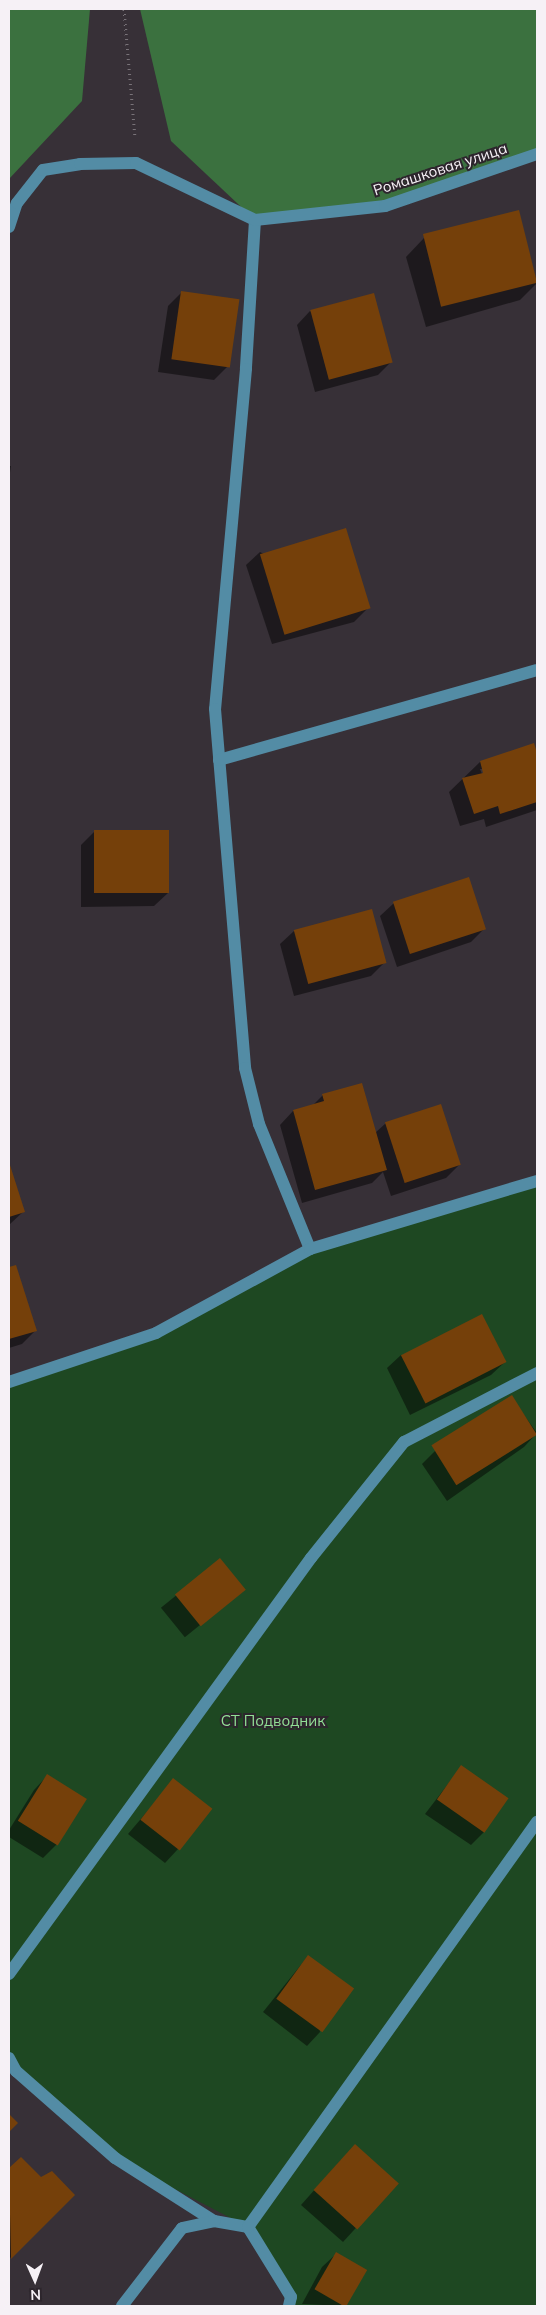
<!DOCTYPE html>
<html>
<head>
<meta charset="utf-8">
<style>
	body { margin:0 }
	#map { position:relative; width:546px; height:2315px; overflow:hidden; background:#373037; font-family:Mulish,sans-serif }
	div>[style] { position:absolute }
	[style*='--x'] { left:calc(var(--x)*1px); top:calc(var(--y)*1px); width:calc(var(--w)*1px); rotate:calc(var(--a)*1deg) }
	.green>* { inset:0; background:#1e4822 }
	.forest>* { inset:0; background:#3b713f }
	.shadow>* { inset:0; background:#0007; transform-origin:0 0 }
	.building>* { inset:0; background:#75400a; transform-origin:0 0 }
	.path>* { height:3px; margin-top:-1.5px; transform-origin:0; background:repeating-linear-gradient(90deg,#797379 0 1px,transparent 0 5px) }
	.minor>* { height:12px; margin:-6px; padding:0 6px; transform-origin:6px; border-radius:6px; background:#538ca5 }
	span { translate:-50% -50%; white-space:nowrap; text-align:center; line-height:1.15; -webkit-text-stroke:4px #2d262d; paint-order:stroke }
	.street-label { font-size:15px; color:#f6f1f6 }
	.park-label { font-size:15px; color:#92df96 }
	.frame { position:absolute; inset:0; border:10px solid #f6f1f6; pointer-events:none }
	.north { position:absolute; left:10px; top:2255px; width:50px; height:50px; -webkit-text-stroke:4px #2d262d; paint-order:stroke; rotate:178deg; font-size:14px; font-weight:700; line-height:20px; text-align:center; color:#f6f1f6 }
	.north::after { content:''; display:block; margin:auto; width:18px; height:22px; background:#f6f1f6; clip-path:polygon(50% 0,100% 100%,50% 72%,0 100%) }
</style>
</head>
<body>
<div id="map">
	<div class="green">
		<div style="clip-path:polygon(537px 1181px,537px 2306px,289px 2306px,248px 2227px,115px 2158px,9px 2060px,9px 1382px,156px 1333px,310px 1249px)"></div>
	</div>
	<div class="forest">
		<div style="clip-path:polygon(9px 9px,90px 9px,82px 101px,9px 179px)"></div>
		<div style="clip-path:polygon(140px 9px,537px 9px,537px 154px,385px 206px,255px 220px,171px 141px)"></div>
	</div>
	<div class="shadow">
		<div style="clip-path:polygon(518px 212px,537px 283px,520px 300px,426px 327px,406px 257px,424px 238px)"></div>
		<div style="clip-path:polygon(182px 292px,228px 366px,214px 380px,158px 372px,168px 306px)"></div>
		<div style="clip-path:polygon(310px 311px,392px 361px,378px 375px,315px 392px,297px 325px)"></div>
		<div style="clip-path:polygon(9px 466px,11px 466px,9px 479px)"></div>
		<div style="clip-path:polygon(260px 552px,368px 608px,354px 622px,272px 644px,246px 565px)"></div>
		<div style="clip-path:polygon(evenodd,533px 745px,537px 757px,537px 810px,486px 827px,484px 819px,460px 826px,449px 792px,480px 762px,533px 745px,480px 769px,483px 769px,484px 779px,480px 769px)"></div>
		<div style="clip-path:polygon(95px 831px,168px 893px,154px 906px,81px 907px,81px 845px)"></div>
		<div style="clip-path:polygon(394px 903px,485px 928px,471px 942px,397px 967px,380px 916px)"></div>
		<div style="clip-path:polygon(294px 931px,384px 963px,371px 976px,294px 996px,280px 944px)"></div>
		<div style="clip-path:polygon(323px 1095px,375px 1133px,386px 1123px,459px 1165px,446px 1178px,391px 1196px,383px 1172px,372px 1183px,302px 1203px,280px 1125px,293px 1111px,312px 1106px)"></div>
		<div style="clip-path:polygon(9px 1165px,24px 1211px,9px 1225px)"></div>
		<div style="clip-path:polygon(15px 1266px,36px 1330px,22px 1344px,9px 1348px,9px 1268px)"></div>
		<div style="clip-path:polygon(401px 1355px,505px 1362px,491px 1375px,410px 1415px,387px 1368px)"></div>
		<div style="clip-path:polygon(511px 1397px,537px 1433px,524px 1447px,447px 1501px,422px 1464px,435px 1451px)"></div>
		<div style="left:220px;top:1560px;width:38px;height:76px;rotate:51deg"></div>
		<div style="clip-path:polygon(461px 1767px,485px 1831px,471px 1845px,425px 1814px)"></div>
		<div style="clip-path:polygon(47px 1776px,57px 1844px,43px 1858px,9px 1837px,9px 1830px,34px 1790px)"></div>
		<div style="clip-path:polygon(174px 1780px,178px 1849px,165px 1863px,128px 1834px)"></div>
		<div style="clip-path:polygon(308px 1956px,320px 2032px,307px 2046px,263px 2012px)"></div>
		<div style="clip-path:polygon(21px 2158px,40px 2179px,74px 2195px,9px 2259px,9px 2170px)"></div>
		<div style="clip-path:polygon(341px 2160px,397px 2183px,343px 2242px,301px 2205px)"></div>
		<div style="clip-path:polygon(336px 2254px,365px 2270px,344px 2306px,302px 2304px,322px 2267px)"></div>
	</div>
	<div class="building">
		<div style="left:519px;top:210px;width:75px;height:99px;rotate:76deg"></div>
		<div style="left:181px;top:291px;width:59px;height:69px;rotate:8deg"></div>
		<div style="left:374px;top:293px;width:72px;height:66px;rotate:75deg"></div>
		<div style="left:346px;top:528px;width:84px;height:90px;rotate:73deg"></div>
		<div style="clip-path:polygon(534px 743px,537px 753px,537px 802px,500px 814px,498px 806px,474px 814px,462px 778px,483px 773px,480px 761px)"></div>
		<div style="left:94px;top:830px;width:75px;height:63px"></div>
		<div style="left:469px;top:877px;width:55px;height:80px;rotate:72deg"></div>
		<div style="left:372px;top:909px;width:56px;height:81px;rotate:75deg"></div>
		<div style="clip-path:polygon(362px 1083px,387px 1170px,315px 1190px,293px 1110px,324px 1101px,322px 1094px)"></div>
		<div style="left:441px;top:1104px;width:64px;height:59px;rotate:72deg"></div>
		<div style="clip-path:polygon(9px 1162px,25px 1212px,9px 1217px)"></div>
		<div style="clip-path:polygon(16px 1265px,37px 1331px,9px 1339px,9px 1267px)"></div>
		<div style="left:482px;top:1314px;width:54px;height:91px;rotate:63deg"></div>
		<div style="left:512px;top:1395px;width:47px;height:95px;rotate:58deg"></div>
		<div style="left:220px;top:1558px;width:41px;height:58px;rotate:51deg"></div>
		<div style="left:461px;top:1765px;width:58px;height:42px;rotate:35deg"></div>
		<div style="left:47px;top:1774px;width:47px;height:55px;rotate:32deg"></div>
		<div style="left:173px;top:1778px;width:50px;height:53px;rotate:38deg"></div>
		<div style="left:308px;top:1955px;width:57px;height:54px;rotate:36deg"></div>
		<div style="clip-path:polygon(9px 2114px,18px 2123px,9px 2132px)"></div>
		<div style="left:355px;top:2144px;width:59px;height:62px;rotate:42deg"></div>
		<div style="clip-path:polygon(21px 2157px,41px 2177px,52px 2171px,75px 2195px,11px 2259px,9px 2168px)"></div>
		<div style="left:336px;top:2252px;width:36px;height:43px;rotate:30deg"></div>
	</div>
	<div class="path">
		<div style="--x:124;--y:9;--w:128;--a:85.1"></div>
	</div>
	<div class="minor">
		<div style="--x:255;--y:220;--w:149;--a:93.5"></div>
		<div style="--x:246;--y:369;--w:341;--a:95.2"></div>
		<div style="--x:215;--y:709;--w:360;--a:85.2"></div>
		<div style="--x:245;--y:1068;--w:58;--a:76"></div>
		<div style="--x:259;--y:1124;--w:135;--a:67.8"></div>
		<div style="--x:9;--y:227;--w:25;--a:-72"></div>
		<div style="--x:17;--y:203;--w:42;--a:-51.8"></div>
		<div style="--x:43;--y:170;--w:37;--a:-9"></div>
		<div style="--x:80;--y:164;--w:56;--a:-1"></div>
		<div style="--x:136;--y:163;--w:132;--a:25.6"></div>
		<div style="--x:255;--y:220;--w:131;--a:-6.1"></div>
		<div style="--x:385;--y:206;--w:161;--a:-18.9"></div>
		<div style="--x:219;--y:760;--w:330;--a:-15.8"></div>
		<div style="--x:9;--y:1382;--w:155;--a:-18.4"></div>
		<div style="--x:156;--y:1333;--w:175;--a:-28.6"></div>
		<div style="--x:310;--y:1249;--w:237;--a:-16.7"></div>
		<div style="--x:9;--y:1974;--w:514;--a:-54.02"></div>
		<div style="--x:311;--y:1558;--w:149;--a:-51.3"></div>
		<div style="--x:404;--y:1442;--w:150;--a:-27.4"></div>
		<div style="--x:9;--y:2058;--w:15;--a:62"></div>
		<div style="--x:16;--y:2071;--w:132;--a:41.3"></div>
		<div style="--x:115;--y:2158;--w:117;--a:32.5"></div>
		<div style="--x:214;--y:2221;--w:35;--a:10"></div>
		<div style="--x:248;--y:2227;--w:82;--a:58.4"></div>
		<div style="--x:291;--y:2297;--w:9;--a:103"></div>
		<div style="--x:248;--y:2227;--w:498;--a:-54.5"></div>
		<div style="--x:122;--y:2306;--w:98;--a:-52.4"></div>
		<div style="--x:182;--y:2228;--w:33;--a:-12"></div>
	</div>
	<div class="street-label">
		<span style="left:440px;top:169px;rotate:-18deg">Ромашковая улица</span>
	</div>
	<div class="park-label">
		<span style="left:273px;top:1721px">СТ Подводник</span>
	</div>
	<div class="frame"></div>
	<div class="north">N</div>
</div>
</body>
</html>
